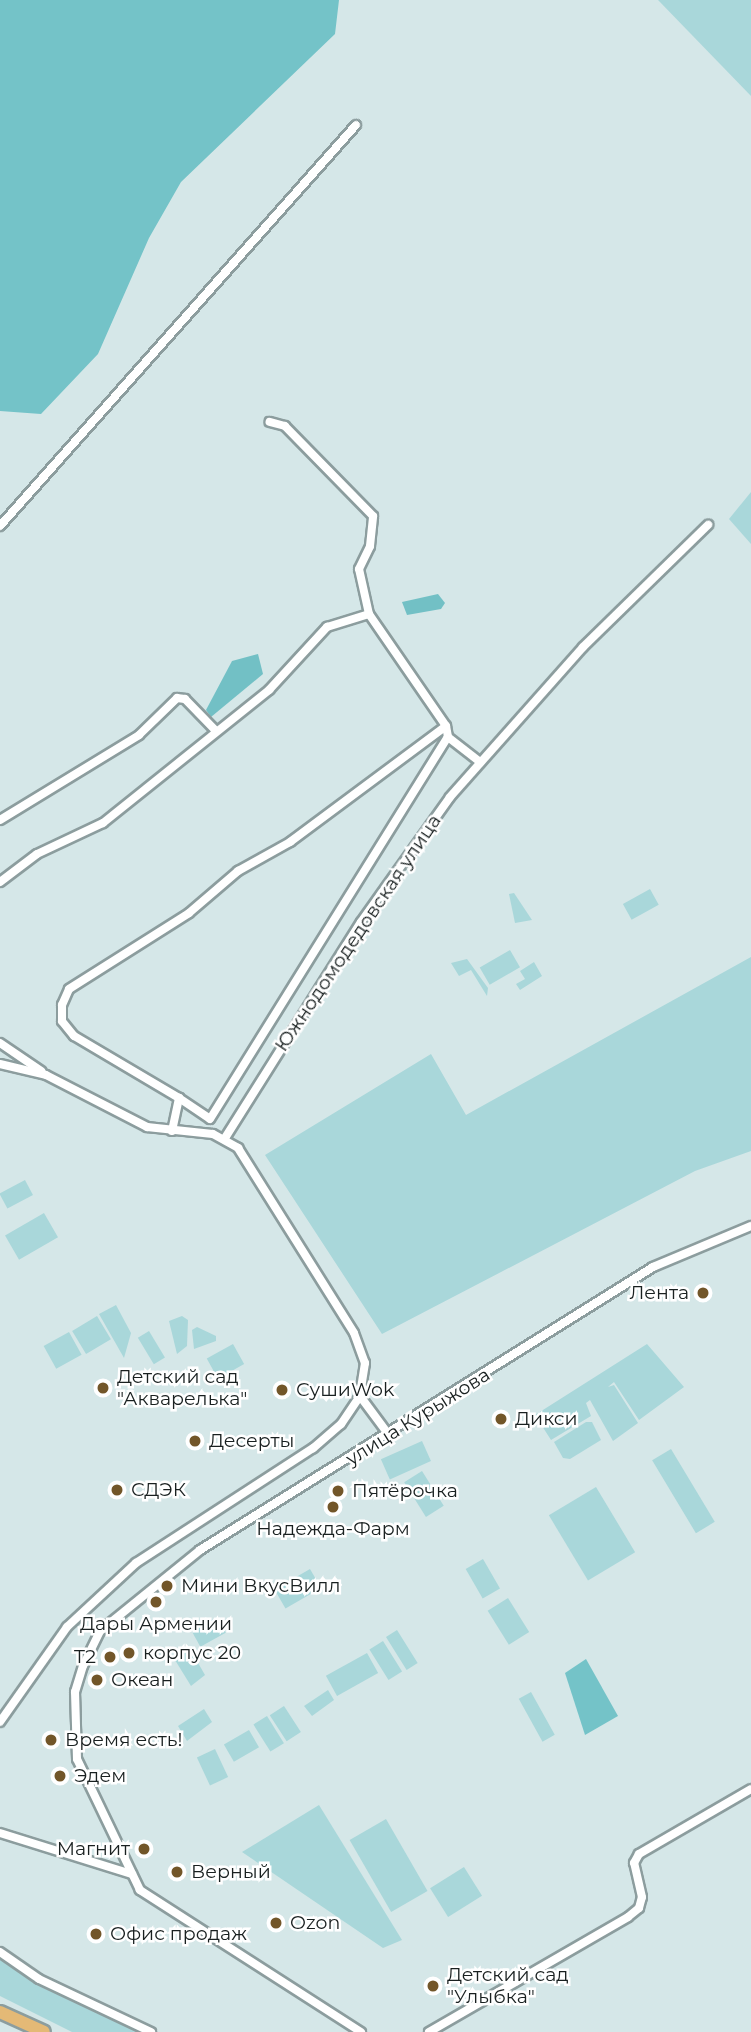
<!DOCTYPE html>
<html>
<head>
<meta charset="utf-8">
<style>
	body { margin:0 }
	#map { position:relative; width:751px; height:2032px; overflow:hidden; background:#d5e7e8; font-family:Montserrat,sans-serif }
	div>[style] { position:absolute }
	[style*='--x'] { left:calc(var(--x)*1px); top:calc(var(--y)*1px); width:calc(var(--w)*1px); rotate:calc(var(--a)*1deg) }
	.green>* { inset:0; background:#a9d7da; transform-origin:0 0 }
	.forest>* { inset:0; background:#74c3c8 }
	.water>* { inset:0; background:#72c0c5 }
	.roads { filter:drop-shadow(2px 0 #8c9d9e) drop-shadow(-2px 0 #8c9d9e) drop-shadow(0 2px #8c9d9e) drop-shadow(0 -2px #8c9d9e) }
	.minor>* { height:8px; margin:-4px; padding:0 4px; transform-origin:4px; border-radius:4px; background:#fff }
	.highway>* { height:12px; margin:-6px; padding:0 6px; transform-origin:6px; border-radius:6px; background:#e4b976 }
	.dots>* { width:19px; height:19px; translate:-50% -50%; box-sizing:border-box; border:4px solid #fff; border-radius:50% }
	span { translate:-50% -50%; white-space:nowrap; text-align:center; line-height:1.15; -webkit-text-stroke:5px #fff; paint-order:stroke }
	.street-label { font-size:19px; color:#192020 }
	.poi-label { font-size:19px; color:#192020 }
	.right { translate:-100% -50%; text-align:right }
	.left { translate:0 -50%; text-align:left }
</style>
</head>
<body>
<div id="map">
	<div class="green">
		<div style="clip-path:polygon(658px 0,751px 0,751px 96px)"></div>
		<div style="clip-path:polygon(751px 492px,751px 544px,729px 519px)"></div>
		<div style="left:650px;top:889px;width:18px;height:31px;rotate:61deg"></div>
		<div style="clip-path:polygon(514px 893px,532px 920px,515px 923px,509px 894px)"></div>
		<div style="left:510px;top:950px;width:20px;height:35px;rotate:60deg"></div>
		<div style="clip-path:polygon(751px 957px,751px 1151px,695px 1171px,382px 1334px,265px 1155px,431px 1054px,466px 1115px)"></div>
		<div style="clip-path:polygon(467px 959px,488px 988px,487px 996px,471px 970px,459px 976px,451px 963px)"></div>
		<div style="clip-path:polygon(534px 962px,542px 976px,520px 990px,516px 984px,525px 979px,520px 971px)"></div>
		<div style="left:25px;top:1180px;width:17px;height:29px;rotate:62deg"></div>
		<div style="left:44px;top:1213px;width:28px;height:45px;rotate:60deg"></div>
		<div style="clip-path:polygon(116px 1305px,131px 1333px,124px 1358px,99px 1314px)"></div>
		<div style="left:97px;top:1316px;width:27px;height:29px;rotate:59deg"></div>
		<div style="clip-path:polygon(182px 1316px,188px 1320px,187px 1346px,177px 1354px,169px 1321px)"></div>
		<div style="clip-path:polygon(197px 1327px,216px 1336px,216px 1341px,194px 1349px,192px 1330px)"></div>
		<div style="left:149px;top:1331px;width:31px;height:13px;rotate:59deg"></div>
		<div style="left:69px;top:1332px;width:26px;height:29px;rotate:61deg"></div>
		<div style="left:233px;top:1344px;width:23px;height:30px;rotate:61deg"></div>
		<div style="clip-path:polygon(647px 1344px,684px 1387px,639px 1420px,614px 1382px,608px 1387px,614px 1385px,638px 1423px,613px 1441px,590px 1400px,586px 1403px,591px 1416px,551px 1440px,535px 1415px)"></div>
		<div style="clip-path:polygon(586px 1422px,592px 1422px,601px 1440px,570px 1459px,563px 1458px,554px 1442px)"></div>
		<div style="left:422px;top:1441px;width:22px;height:45px;rotate:66deg"></div>
		<div style="left:671px;top:1449px;width:85px;height:22px;rotate:59deg"></div>
		<div style="left:422px;top:1471px;width:41px;height:21px;rotate:58deg"></div>
		<div style="left:596px;top:1487px;width:76px;height:55px;rotate:59deg"></div>
		<div style="left:483px;top:1559px;width:34px;height:20px;rotate:60deg"></div>
		<div style="left:310px;top:1569px;width:22px;height:41px;rotate:60deg"></div>
		<div style="left:508px;top:1598px;width:40px;height:24px;rotate:58deg"></div>
		<div style="left:217px;top:1617px;width:18px;height:29px;rotate:61deg"></div>
		<div style="left:397px;top:1630px;width:39px;height:13px;rotate:58deg"></div>
		<div style="left:383px;top:1641px;width:36px;height:16px;rotate:58deg"></div>
		<div style="clip-path:polygon(190px 1649px,205px 1675px,191px 1686px,175px 1660px)"></div>
		<div style="left:367px;top:1653px;width:23px;height:47px;rotate:61deg"></div>
		<div style="clip-path:polygon(328px 1690px,334px 1700px,312px 1716px,304px 1706px)"></div>
		<div style="left:531px;top:1692px;width:49px;height:14px;rotate:61deg"></div>
		<div style="left:284px;top:1706px;width:31px;height:17px;rotate:57deg"></div>
		<div style="clip-path:polygon(204px 1709px,212px 1722px,187px 1741px,178px 1726px)"></div>
		<div style="left:267px;top:1716px;width:32px;height:16px;rotate:58deg"></div>
		<div style="left:249px;top:1730px;width:20px;height:29px;rotate:60deg"></div>
		<div style="left:215px;top:1749px;width:31px;height:20px;rotate:65deg"></div>
		<div style="clip-path:polygon(319px 1805px,402px 1940px,383px 1948px,242px 1852px)"></div>
		<div style="left:386px;top:1819px;width:83px;height:42px;rotate:60deg"></div>
		<div style="left:464px;top:1867px;width:34px;height:40px;rotate:58deg"></div>
		<div style="clip-path:polygon(0 1946px,41px 1980px,84px 1994px,140px 2032px,72px 2032px,0 1996px)"></div>
	</div>
	<div class="forest">
		<div style="clip-path:polygon(0 0,339px 0,335px 34px,181px 182px,149px 238px,98px 354px,41px 414px,0 411px)"></div>
		<div style="clip-path:polygon(586px 1659px,618px 1716px,585px 1735px,565px 1673px)"></div>
	</div>
	<div class="water">
		<div style="clip-path:polygon(438px 594px,445px 603px,441px 609px,407px 615px,402px 602px)"></div>
		<div style="clip-path:polygon(258px 654px,263px 674px,211px 717px,206px 710px,232px 661px)"></div>
	</div>
	<div class="roads">
		<div class="minor">
			<div style="--x:0;--y:526;--w:536;--a:-48.4"></div>
			<div style="--x:448;--y:737;--w:41;--a:38"></div>
			<div style="--x:0;--y:820;--w:163;--a:-31.4"></div>
			<div style="--x:139;--y:735;--w:53;--a:-44.2"></div>
			<div style="--x:177;--y:698;--w:8;--a:7"></div>
			<div style="--x:185;--y:699;--w:45;--a:45.9"></div>
			<div style="--x:0;--y:882;--w:46;--a:-37.1"></div>
			<div style="--x:37;--y:854;--w:73;--a:-25.2"></div>
			<div style="--x:103;--y:823;--w:213;--a:-38.7"></div>
			<div style="--x:269;--y:690;--w:86;--a:-47.4"></div>
			<div style="--x:327;--y:627;--w:44;--a:-17.2"></div>
			<div style="--x:0;--y:1043;--w:50;--a:34.3"></div>
			<div style="--x:0;--y:1064;--w:47;--a:13.4"></div>
			<div style="--x:46;--y:1075;--w:114;--a:27.2"></div>
			<div style="--x:147;--y:1127;--w:66;--a:6.1"></div>
			<div style="--x:213;--y:1134;--w:29;--a:29"></div>
			<div style="--x:238;--y:1148;--w:218;--a:57.9"></div>
			<div style="--x:354;--y:1333;--w:32;--a:70"></div>
			<div style="--x:365;--y:1363;--w:33;--a:99"></div>
			<div style="--x:360;--y:1396;--w:34;--a:124"></div>
			<div style="--x:341;--y:1424;--w:37;--a:139"></div>
			<div style="--x:313;--y:1448;--w:211;--a:147"></div>
			<div style="--x:136;--y:1563;--w:94;--a:137.2"></div>
			<div style="--x:67;--y:1627;--w:116;--a:125.2"></div>
			<div style="--x:179;--y:1098;--w:122;--a:-149.4"></div>
			<div style="--x:74;--y:1036;--w:19;--a:-129"></div>
			<div style="--x:62;--y:1021;--w:16;--a:-90"></div>
			<div style="--x:62;--y:1005;--w:17;--a:-66"></div>
			<div style="--x:69;--y:989;--w:142;--a:-32.3"></div>
			<div style="--x:189;--y:913;--w:65;--a:-40.6"></div>
			<div style="--x:238;--y:871;--w:60;--a:-29.1"></div>
			<div style="--x:290;--y:842;--w:194;--a:-36.6"></div>
			<div style="--x:172;--y:1131;--w:34;--a:-78"></div>
			<div style="--x:179;--y:1098;--w:37;--a:34"></div>
			<div style="--x:210;--y:1119;--w:450;--a:-58.1"></div>
			<div style="--x:448;--y:737;--w:11;--a:-100"></div>
			<div style="--x:446;--y:726;--w:136;--a:-124.5"></div>
			<div style="--x:369;--y:614;--w:46;--a:-102.5"></div>
			<div style="--x:359;--y:569;--w:25;--a:-64"></div>
			<div style="--x:370;--y:546;--w:30;--a:-84"></div>
			<div style="--x:373;--y:516;--w:126;--a:-134.4"></div>
			<div style="--x:285;--y:426;--w:16;--a:-165"></div>
			<div style="--x:225;--y:1138;--w:255;--a:-57.8"></div>
			<div style="--x:361;--y:922;--w:153;--a:-54.5"></div>
			<div style="--x:450;--y:797;--w:200;--a:-48.4"></div>
			<div style="--x:583;--y:647;--w:175;--a:-44.3"></div>
			<div style="--x:360;--y:1396;--w:49;--a:53.4"></div>
			<div style="--x:0;--y:1833;--w:138;--a:17.3"></div>
			<div style="--x:0;--y:1952;--w:47;--a:34.7"></div>
			<div style="--x:39;--y:1979;--w:124;--a:25.3"></div>
			<div style="--x:361;--y:2032;--w:263;--a:-147.3"></div>
			<div style="--x:140;--y:1890;--w:145;--a:-115.7"></div>
			<div style="--x:77;--y:1759;--w:67;--a:-91.7"></div>
			<div style="--x:75;--y:1692;--w:27;--a:-73"></div>
			<div style="--x:83;--y:1666;--w:39;--a:-64"></div>
			<div style="--x:100;--y:1631;--w:129;--a:-39"></div>
			<div style="--x:200;--y:1550;--w:534;--a:-31.99"></div>
			<div style="--x:653;--y:1267;--w:106;--a:-22.7"></div>
			<div style="--x:429;--y:2032;--w:230;--a:-30"></div>
			<div style="--x:628;--y:1917;--w:14;--a:-39"></div>
			<div style="--x:639;--y:1908;--w:11;--a:-75"></div>
			<div style="--x:642;--y:1897;--w:35;--a:-103"></div>
			<div style="--x:634;--y:1863;--w:10;--a:-61"></div>
			<div style="--x:639;--y:1854;--w:129;--a:-30.1"></div>
		</div>
		<div class="highway">
			<div style="--x:0;--y:2012;--w:48;--a:24.4"></div>
		</div>
	</div>
	<div class="dots">
		<div style="left:703px;top:1293px;background:#725629"></div>
		<div style="left:103px;top:1388px;background:#725629"></div>
		<div style="left:282px;top:1390px;background:#725629"></div>
		<div style="left:501px;top:1419px;background:#725629"></div>
		<div style="left:195px;top:1441px;background:#725629"></div>
		<div style="left:117px;top:1490px;background:#725629"></div>
		<div style="left:338px;top:1491px;background:#725629"></div>
		<div style="left:333px;top:1507px;background:#725629"></div>
		<div style="left:167px;top:1586px;background:#725629"></div>
		<div style="left:156px;top:1602px;background:#725629"></div>
		<div style="left:129px;top:1653px;background:#725629"></div>
		<div style="left:110px;top:1657px;background:#725629"></div>
		<div style="left:97px;top:1680px;background:#725629"></div>
		<div style="left:51px;top:1740px;background:#725629"></div>
		<div style="left:60px;top:1776px;background:#725629"></div>
		<div style="left:144px;top:1849px;background:#725629"></div>
		<div style="left:177px;top:1872px;background:#725629"></div>
		<div style="left:276px;top:1923px;background:#725629"></div>
		<div style="left:96px;top:1934px;background:#725629"></div>
		<div style="left:433px;top:1986px;background:#725629"></div>
	</div>
	<div class="street-label">
		<span style="left:358px;top:933px;rotate:-56deg">Южнодомодедовская улица</span>
		<span style="left:418px;top:1417px;rotate:-32deg">улица Курыжова</span>
	</div>
	<div class="poi-label">
		<span class="right" style="left:689px;top:1293px">Лента</span>
		<span class="left" style="left:117px;top:1388px">Детский сад<br>"Акварелька"</span>
		<span class="left" style="left:296px;top:1390px">СушиWok</span>
		<span class="left" style="left:515px;top:1419px">Дикси</span>
		<span class="left" style="left:209px;top:1441px">Десерты</span>
		<span class="left" style="left:131px;top:1490px">СДЭК</span>
		<span class="left" style="left:352px;top:1491px">Пятёрочка</span>
		<span style="left:333px;top:1529px">Надежда-Фарм</span>
		<span class="left" style="left:181px;top:1586px">Мини ВкусВилл</span>
		<span style="left:156px;top:1624px">Дары Армении</span>
		<span class="left" style="left:143px;top:1653px">корпус 20</span>
		<span class="right" style="left:96px;top:1657px">T2</span>
		<span class="left" style="left:111px;top:1680px">Океан</span>
		<span class="left" style="left:65px;top:1740px">Время есть!</span>
		<span class="left" style="left:74px;top:1776px">Эдем</span>
		<span class="right" style="left:130px;top:1849px">Магнит</span>
		<span class="left" style="left:191px;top:1872px">Верный</span>
		<span class="left" style="left:290px;top:1923px">Ozon</span>
		<span class="left" style="left:110px;top:1934px">Офис продаж</span>
		<span class="left" style="left:447px;top:1986px">Детский сад<br>"Улыбка"</span>
	</div>
</div>
</body>
</html>
